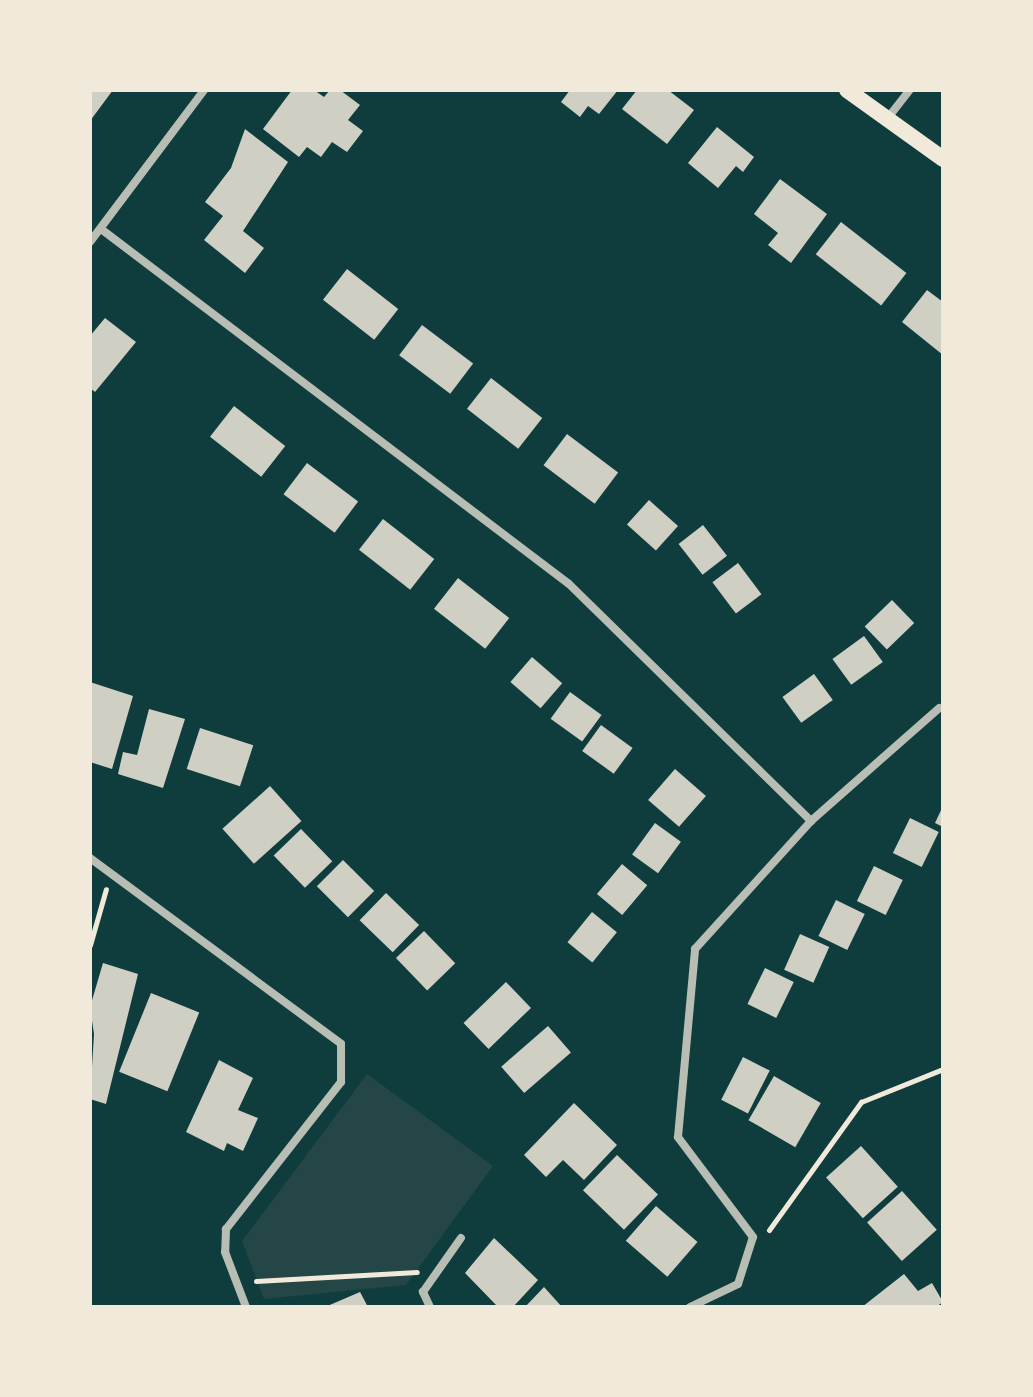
<!DOCTYPE html>
<html>
<head>
<meta charset="utf-8">
<style>
	body { margin:0 }
	#map { position:relative; width:1033px; height:1397px; overflow:hidden; background:#0f3d3e; font-family:Mulish,sans-serif }
	div>[style] { position:absolute }
	[style*='--x'] { left:calc(var(--x)*1px); top:calc(var(--y)*1px); width:calc(var(--w)*1px); rotate:calc(var(--a)*1deg) }
	.green>* { inset:0; background:#244646 }
	.building>* { inset:0; background:#cfcfc3; transform-origin:0 0 }
	.path>* { height:5px; margin:-2.5px; padding:0 2.5px; transform-origin:2.5px; border-radius:2.5px; background:#f1e9da }
	.minor>* { height:8px; margin:-4px; padding:0 4px; transform-origin:4px; border-radius:4px; background:#b8beb3 }
	.secondary>* { height:16px; margin:-8px; padding:0 8px; transform-origin:8px; border-radius:8px; background:#f1e9da }
	span { translate:-50% -50%; white-space:nowrap; text-align:center; line-height:1.15; -webkit-text-stroke:8px #f1e9da; paint-order:stroke }
	.frame { position:absolute; inset:0; border:92px solid #f1e9da; pointer-events:none }
</style>
</head>
<body>
<div id="map">
	<div class="green">
		<div style="clip-path:polygon(367px 1074px,493px 1166px,406px 1285px,264px 1299px,242px 1241px)"></div>
	</div>
	<div class="building">
		<div style="clip-path:polygon(90px 90px,113px 90px,90px 121px)"></div>
		<div style="clip-path:polygon(292px 90px,314px 90px,324px 97px,330px 90px,340px 90px,360px 105px,348px 120px,363px 131px,347px 152px,332px 142px,321px 157px,307px 147px,299px 157px,263px 129px)"></div>
		<div style="clip-path:polygon(570px 90px,618px 90px,599px 114px,588px 106px,580px 117px,561px 102px)"></div>
		<div style="clip-path:polygon(637px 90px,668px 90px,694px 110px,667px 144px,622px 109px)"></div>
		<div style="clip-path:polygon(717px 127px,754px 157px,743px 172px,736px 166px,718px 188px,688px 163px)"></div>
		<div style="clip-path:polygon(245px 129px,288px 162px,243px 231px,264px 248px,245px 273px,204px 240px,223px 216px,205px 202px,231px 168px)"></div>
		<div style="clip-path:polygon(780px 179px,827px 214px,791px 263px,768px 245px,778px 233px,754px 214px)"></div>
		<div style="left:841px;top:222px;width:83px;height:41px;rotate:38deg"></div>
		<div style="left:347px;top:269px;width:65px;height:39px;rotate:38deg"></div>
		<div style="clip-path:polygon(927px 290px,943px 302px,943px 355px,902px 322px)"></div>
		<div style="clip-path:polygon(105px 318px,136px 342px,95px 392px,90px 388px,90px 336px)"></div>
		<div style="left:422px;top:325px;width:64px;height:38px;rotate:37deg"></div>
		<div style="left:491px;top:378px;width:65px;height:39px;rotate:38deg"></div>
		<div style="left:234px;top:406px;width:65px;height:39px;rotate:38deg"></div>
		<div style="left:567px;top:434px;width:64px;height:39px;rotate:37deg"></div>
		<div style="left:307px;top:463px;width:64px;height:39px;rotate:37deg"></div>
		<div style="left:649px;top:500px;width:39px;height:33px;rotate:42deg"></div>
		<div style="left:383px;top:519px;width:65px;height:39px;rotate:38deg"></div>
		<div style="left:703px;top:525px;width:39px;height:31px;rotate:52deg"></div>
		<div style="left:738px;top:563px;width:39px;height:32px;rotate:53deg"></div>
		<div style="left:458px;top:578px;width:65px;height:39px;rotate:38deg"></div>
		<div style="left:892px;top:600px;width:32px;height:38px;rotate:46deg"></div>
		<div style="left:864px;top:636px;width:32px;height:39px;rotate:54deg"></div>
		<div style="left:532px;top:657px;width:40px;height:33px;rotate:41deg"></div>
		<div style="left:814px;top:674px;width:32px;height:39px;rotate:54deg"></div>
		<div style="clip-path:polygon(90px 682px,133px 696px,112px 769px,90px 762px)"></div>
		<div style="left:570px;top:692px;width:39px;height:33px;rotate:36deg"></div>
		<div style="clip-path:polygon(149px 709px,185px 719px,163px 788px,118px 774px,123px 752px,137px 755px)"></div>
		<div style="left:601px;top:725px;width:39px;height:32px;rotate:36deg"></div>
		<div style="left:200px;top:728px;width:56px;height:43px;rotate:18deg"></div>
		<div style="left:675px;top:769px;width:41px;height:41px;rotate:41deg"></div>
		<div style="left:270px;top:786px;width:47px;height:64px;rotate:48deg"></div>
		<div style="clip-path:polygon(943px 806px,943px 827px,935px 823px)"></div>
		<div style="left:910px;top:818px;width:32px;height:39px;rotate:26deg"></div>
		<div style="left:655px;top:823px;width:32px;height:39px;rotate:36deg"></div>
		<div style="left:301px;top:829px;width:45px;height:38px;rotate:46deg"></div>
		<div style="left:343px;top:860px;width:44px;height:37px;rotate:45deg"></div>
		<div style="left:622px;top:864px;width:33px;height:39px;rotate:40deg"></div>
		<div style="left:874px;top:866px;width:32px;height:39px;rotate:26deg"></div>
		<div style="left:386px;top:893px;width:46px;height:38px;rotate:44deg"></div>
		<div style="left:836px;top:900px;width:32px;height:40px;rotate:26deg"></div>
		<div style="left:592px;top:912px;width:32px;height:39px;rotate:39deg"></div>
		<div style="left:424px;top:931px;width:45px;height:39px;rotate:46deg"></div>
		<div style="left:800px;top:934px;width:32px;height:39px;rotate:24deg"></div>
		<div style="clip-path:polygon(103px 963px,138px 974px,106px 1104px,90px 1099px,94px 1034px,90px 1007px)"></div>
		<div style="left:765px;top:968px;width:32px;height:40px;rotate:26deg"></div>
		<div style="left:506px;top:982px;width:36px;height:59px;rotate:46deg"></div>
		<div style="left:151px;top:993px;width:52px;height:85px;rotate:22deg"></div>
		<div style="left:548px;top:1026px;width:35px;height:62px;rotate:49deg"></div>
		<div style="left:743px;top:1057px;width:30px;height:48px;rotate:27deg"></div>
		<div style="clip-path:polygon(219px 1060px,253px 1078px,238px 1110px,258px 1118px,243px 1151px,227px 1143px,224px 1151px,186px 1132px)"></div>
		<div style="left:774px;top:1076px;width:54px;height:51px;rotate:30deg"></div>
		<div style="clip-path:polygon(574px 1103px,617px 1145px,584px 1180px,563px 1160px,546px 1177px,524px 1155px)"></div>
		<div style="left:861px;top:1146px;width:55px;height:47px;rotate:48deg"></div>
		<div style="left:617px;top:1155px;width:57px;height:49px;rotate:44deg"></div>
		<div style="left:902px;top:1191px;width:52px;height:47px;rotate:48deg"></div>
		<div style="left:656px;top:1206px;width:55px;height:46px;rotate:41deg"></div>
		<div style="clip-path:polygon(494px 1238px,538px 1280px,513px 1307px,498px 1307px,465px 1273px)"></div>
		<div style="clip-path:polygon(904px 1274px,918px 1291px,932px 1283px,943px 1302px,936px 1307px,862px 1307px)"></div>
		<div style="clip-path:polygon(544px 1287px,562px 1307px,525px 1307px)"></div>
		<div style="clip-path:polygon(360px 1292px,368px 1307px,325px 1307px)"></div>
	</div>
	<div class="path">
		<div style="--x:90;--y:945;--w:58;--a:-74.1"></div>
		<div style="--x:769;--y:1230;--w:158;--a:-54.3"></div>
		<div style="--x:861;--y:1102;--w:88;--a:-21.9"></div>
		<div style="--x:256;--y:1281;--w:161;--a:-3.2"></div>
	</div>
	<div class="minor">
		<div style="--x:887;--y:119;--w:37;--a:-52"></div>
		<div style="--x:101;--y:229;--w:587;--a:37.18"></div>
		<div style="--x:569;--y:584;--w:339;--a:44.4"></div>
		<div style="--x:90;--y:242;--w:190;--a:-53.1"></div>
		<div style="--x:90;--y:858;--w:312;--a:36.5"></div>
		<div style="--x:341;--y:1044;--w:38;--a:90"></div>
		<div style="--x:341;--y:1082;--w:187;--a:128"></div>
		<div style="--x:226;--y:1229;--w:23;--a:92"></div>
		<div style="--x:225;--y:1252;--w:59;--a:69.1"></div>
		<div style="--x:430;--y:1307;--w:17;--a:-115"></div>
		<div style="--x:423;--y:1292;--w:66;--a:-54.9"></div>
		<div style="--x:690;--y:1307;--w:53;--a:-25.6"></div>
		<div style="--x:738;--y:1284;--w:49;--a:-72.3"></div>
		<div style="--x:753;--y:1237;--w:125;--a:-126.9"></div>
		<div style="--x:678;--y:1137;--w:189;--a:-84.8"></div>
		<div style="--x:695;--y:949;--w:173;--a:-47.8"></div>
		<div style="--x:811;--y:821;--w:171;--a:-41.4"></div>
	</div>
	<div class="secondary">
		<div style="--x:847;--y:90;--w:118;--a:35.7"></div>
	</div>
	<div class="frame"></div>
</div>
</body>
</html>
